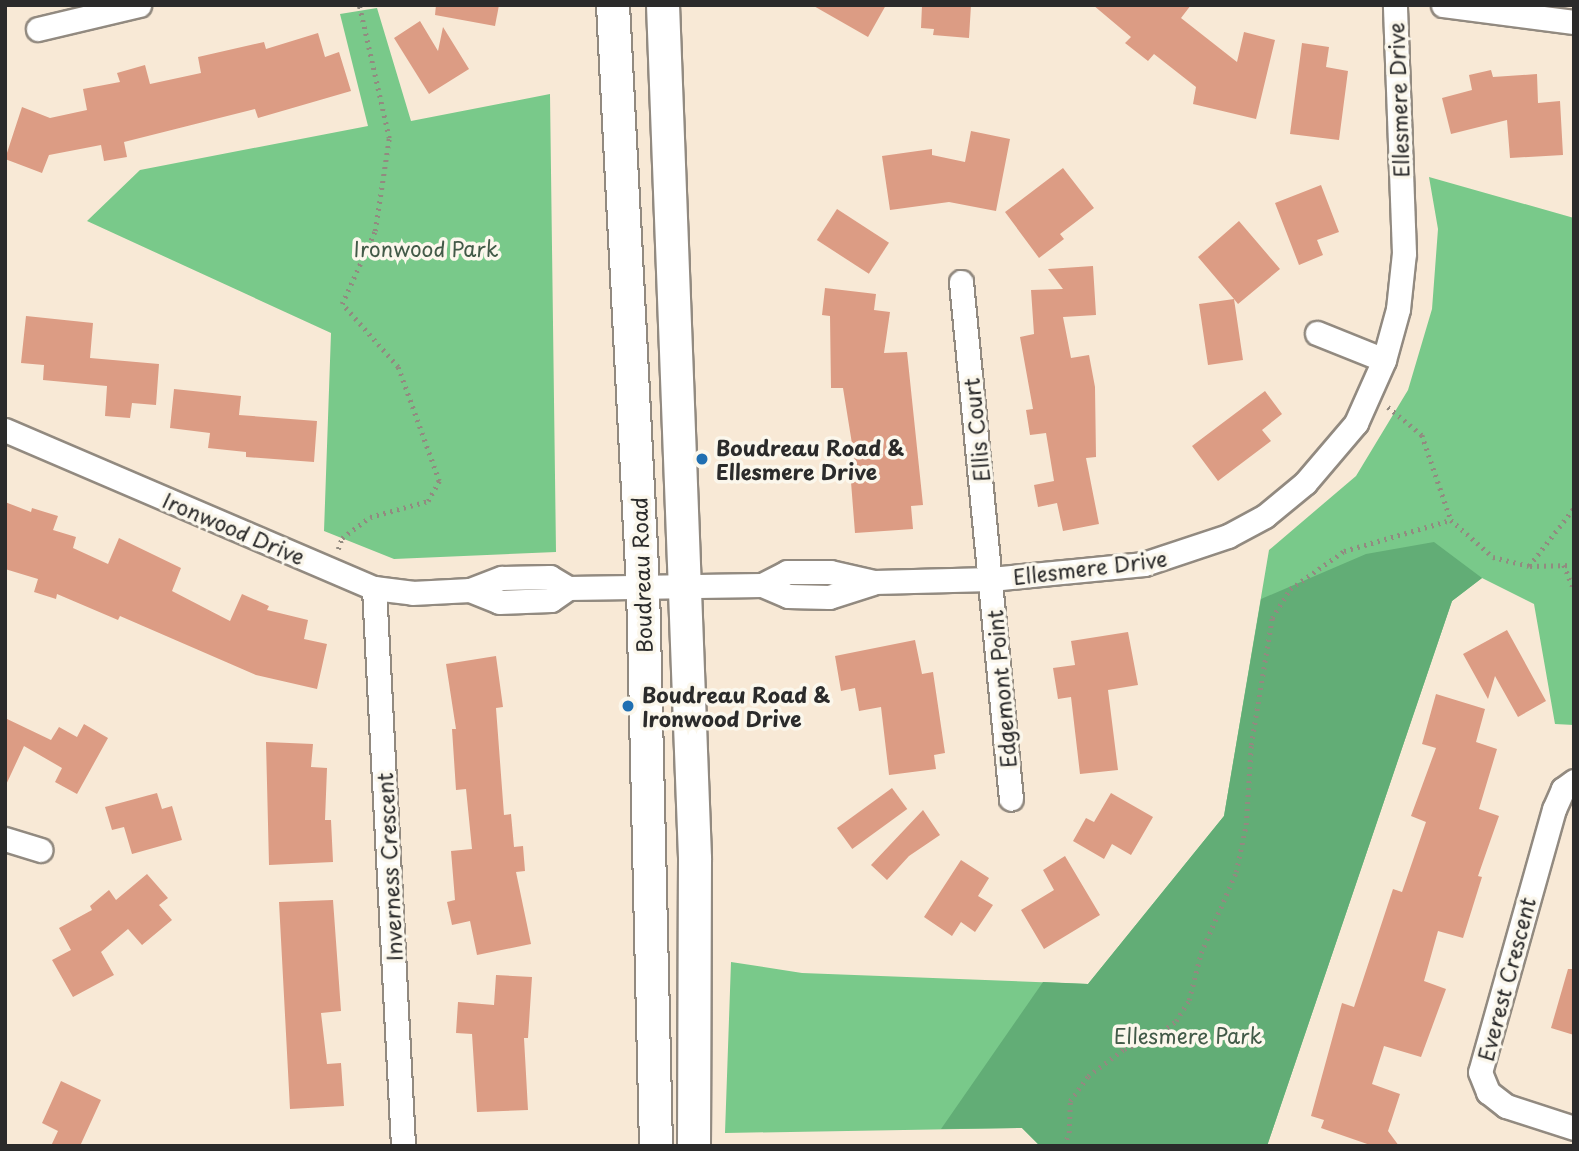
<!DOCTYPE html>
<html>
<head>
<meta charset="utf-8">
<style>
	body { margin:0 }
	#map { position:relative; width:1579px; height:1151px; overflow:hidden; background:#f8e9d6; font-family:"Playpen Sans",sans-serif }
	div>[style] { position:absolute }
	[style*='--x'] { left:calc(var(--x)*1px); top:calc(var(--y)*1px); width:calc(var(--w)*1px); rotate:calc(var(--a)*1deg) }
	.green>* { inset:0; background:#79c98a }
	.forest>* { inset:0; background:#62ad76 }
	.building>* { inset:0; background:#dc9c84; transform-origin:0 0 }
	.path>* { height:4.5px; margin-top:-2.25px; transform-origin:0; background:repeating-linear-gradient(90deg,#928a80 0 2px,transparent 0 7px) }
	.roads { filter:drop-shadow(2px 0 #928a80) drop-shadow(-2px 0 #928a80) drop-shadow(0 2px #928a80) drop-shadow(0 -2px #928a80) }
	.minor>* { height:23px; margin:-11.5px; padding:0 11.5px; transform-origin:11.5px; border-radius:11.5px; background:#fff }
	.secondary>* { height:32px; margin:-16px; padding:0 16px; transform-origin:16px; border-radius:16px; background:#fff }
	.dots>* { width:19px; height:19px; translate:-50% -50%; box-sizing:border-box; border:4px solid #fbf7ec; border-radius:50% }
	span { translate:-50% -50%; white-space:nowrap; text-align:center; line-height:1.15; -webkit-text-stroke:7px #fbf7ec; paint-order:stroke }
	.street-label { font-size:21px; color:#2b2b2b }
	.park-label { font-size:21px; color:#425a48 }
	.poi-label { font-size:21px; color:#2b2b2b; font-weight:700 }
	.left { translate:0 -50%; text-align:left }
	.frame { position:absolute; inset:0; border:7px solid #2b2b2b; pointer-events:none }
</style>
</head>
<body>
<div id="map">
	<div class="green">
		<div style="clip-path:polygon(377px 8px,411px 121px,550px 94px,556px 552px,394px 559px,324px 531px,331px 333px,87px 221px,140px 170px,368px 126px,340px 14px)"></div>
		<div style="clip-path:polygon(1429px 177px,1574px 218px,1574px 725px,1555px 724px,1534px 604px,1482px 578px,1452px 601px,1267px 1146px,1040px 1146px,1022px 1128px,725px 1133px,731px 962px,802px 973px,1088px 984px,1224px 816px,1269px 550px,1356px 476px,1408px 390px,1432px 309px,1438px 229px)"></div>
	</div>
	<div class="forest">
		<div style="clip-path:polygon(1434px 542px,1482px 578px,1452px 601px,1267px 1146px,1040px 1146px,1022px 1128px,941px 1129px,1043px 982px,1088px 984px,1224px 816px,1261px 599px,1366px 554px)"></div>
	</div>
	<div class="building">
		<div style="clip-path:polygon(436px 5px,499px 5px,495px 26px,435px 15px)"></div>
		<div style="clip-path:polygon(812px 5px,886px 5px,868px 37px)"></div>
		<div style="clip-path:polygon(922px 5px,971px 5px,969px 38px,933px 35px,934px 29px,921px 28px)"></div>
		<div style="clip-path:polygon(1093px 5px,1191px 5px,1181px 18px,1237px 62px,1244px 32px,1275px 40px,1256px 119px,1193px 104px,1196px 87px,1154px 54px,1148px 61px,1125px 43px,1131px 37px)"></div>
		<div style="clip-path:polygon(420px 21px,438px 51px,443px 27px,469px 69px,429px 94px,394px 38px)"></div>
		<div style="clip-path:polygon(318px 33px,325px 57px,339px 52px,351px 91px,258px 118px,255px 109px,124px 142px,127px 157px,104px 161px,101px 145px,49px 155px,42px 173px,5px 159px,22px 107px,50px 118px,87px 110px,83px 89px,120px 82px,117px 73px,145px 65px,150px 84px,201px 73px,198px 57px,264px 42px,266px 49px)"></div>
		<div style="clip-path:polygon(1302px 43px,1329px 47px,1326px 67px,1348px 71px,1339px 140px,1290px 134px)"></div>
		<div style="clip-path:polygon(1491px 70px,1493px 77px,1537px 74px,1538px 103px,1560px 101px,1563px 155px,1510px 158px,1507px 120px,1451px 134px,1442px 98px,1472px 90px,1469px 75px)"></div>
		<div style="clip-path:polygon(971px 131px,1010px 139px,996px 211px,949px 202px,890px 210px,882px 156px,932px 149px,932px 155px,965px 162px)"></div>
		<div style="clip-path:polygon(1063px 168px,1094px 208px,1060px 234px,1064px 239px,1039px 258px,1005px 212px)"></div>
		<div style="clip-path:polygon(1321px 185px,1339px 232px,1317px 240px,1323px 255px,1299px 265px,1275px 203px)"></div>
		<div style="left:837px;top:209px;width:62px;height:37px;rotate:33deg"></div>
		<div style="clip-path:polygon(1239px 221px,1280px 269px,1238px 304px,1234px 299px,1243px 360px,1208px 365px,1199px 304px,1234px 299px,1198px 257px)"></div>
		<div style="clip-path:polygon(1093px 266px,1096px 315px,1063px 317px,1071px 358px,1089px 355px,1095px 387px,1096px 457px,1086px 458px,1099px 524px,1063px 531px,1057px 503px,1038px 507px,1034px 485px,1054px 481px,1046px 433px,1030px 435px,1026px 410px,1033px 409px,1020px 337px,1034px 334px,1031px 290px,1063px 289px,1048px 269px)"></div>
		<div style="clip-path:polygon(825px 288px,876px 294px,874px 310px,890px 312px,884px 353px,907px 352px,923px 505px,911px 506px,913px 529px,855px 533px,851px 482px,858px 481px,843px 388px,831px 388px,830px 316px,822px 315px)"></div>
		<div style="clip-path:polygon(26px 316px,93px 323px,90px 358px,159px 364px,156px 405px,132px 403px,130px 418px,105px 416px,107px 386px,43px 380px,44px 365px,21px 363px)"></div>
		<div style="clip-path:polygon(174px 389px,241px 396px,239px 415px,317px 421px,314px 462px,246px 457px,246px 452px,208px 448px,210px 433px,170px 428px)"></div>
		<div style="clip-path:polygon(1265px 391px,1282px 414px,1262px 430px,1271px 441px,1218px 481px,1192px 446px)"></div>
		<div style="clip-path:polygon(5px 502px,31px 512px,32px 508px,58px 516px,53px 530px,76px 537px,73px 548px,108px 564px,119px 538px,181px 568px,172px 591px,230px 621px,242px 594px,269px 606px,267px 610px,308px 620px,304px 639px,327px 644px,317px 689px,256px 675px,120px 616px,118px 620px,57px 594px,56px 599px,34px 592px,38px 579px,5px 569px)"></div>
		<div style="clip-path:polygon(1507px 630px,1546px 701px,1518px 717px,1495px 676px,1488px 699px,1463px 654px)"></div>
		<div style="clip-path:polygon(1128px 632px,1138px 685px,1108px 690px,1118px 770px,1080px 774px,1071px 697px,1058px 699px,1053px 668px,1075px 665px,1071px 641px)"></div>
		<div style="clip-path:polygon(915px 640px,922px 674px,933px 672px,945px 753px,934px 755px,936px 769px,889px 775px,881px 707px,859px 711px,855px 688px,841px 691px,835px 656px)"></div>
		<div style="clip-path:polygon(496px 656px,503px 707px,496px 708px,504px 815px,511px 814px,514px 847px,523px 846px,525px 871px,516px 872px,531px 944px,477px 955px,470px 921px,452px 925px,447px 902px,455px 900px,451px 851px,472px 849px,466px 789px,456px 790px,452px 729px,456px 729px,446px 664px)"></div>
		<div style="clip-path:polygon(1436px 694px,1485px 709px,1476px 742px,1497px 749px,1479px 809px,1499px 816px,1478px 876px,1482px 877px,1463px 938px,1438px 931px,1424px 981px,1446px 989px,1421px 1057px,1384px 1046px,1372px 1084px,1400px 1094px,1388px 1131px,1399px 1146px,1373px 1146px,1321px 1128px,1324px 1120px,1311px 1116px,1342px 1003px,1354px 1007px,1393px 889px,1402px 892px,1426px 822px,1411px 816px,1436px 748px,1422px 744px)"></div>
		<div style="clip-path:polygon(5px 718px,51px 740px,59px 727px,77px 737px,84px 724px,108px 738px,77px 794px,55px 782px,62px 768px,24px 746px,5px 787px)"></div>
		<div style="clip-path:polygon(266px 742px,313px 744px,311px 767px,327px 768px,325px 820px,331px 820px,333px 862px,269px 865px)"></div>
		<div style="left:892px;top:788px;width:26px;height:68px;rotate:54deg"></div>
		<div style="clip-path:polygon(157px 793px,162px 809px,172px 806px,182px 840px,132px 854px,124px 827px,112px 830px,105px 807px)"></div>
		<div style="clip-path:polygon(1111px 793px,1153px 817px,1131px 855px,1112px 844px,1104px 859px,1073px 841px,1086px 818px,1094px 822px)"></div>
		<div style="clip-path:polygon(923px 810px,940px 835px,909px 856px,887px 880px,871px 865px)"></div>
		<div style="clip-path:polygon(1065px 856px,1100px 915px,1044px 949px,1021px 910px,1054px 890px,1043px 870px)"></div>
		<div style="clip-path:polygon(961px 860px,989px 878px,978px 896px,993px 905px,975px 932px,961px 922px,952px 936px,924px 917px)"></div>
		<div style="clip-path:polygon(147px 874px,168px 898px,159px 905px,172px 920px,142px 945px,128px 929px,101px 952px,114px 975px,73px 997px,52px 960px,71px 950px,59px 928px,92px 910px,90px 906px,109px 890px,116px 900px)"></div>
		<div style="clip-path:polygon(333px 900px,341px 1011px,321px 1013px,327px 1064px,341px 1063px,344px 1106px,290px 1109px,279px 902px)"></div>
		<div style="clip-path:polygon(1568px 969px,1574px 969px,1574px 1035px,1551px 1028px)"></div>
		<div style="clip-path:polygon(496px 975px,532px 977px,528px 1038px,524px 1038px,528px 1110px,477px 1112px,472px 1034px,456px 1033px,458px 1002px,494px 1005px)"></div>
		<div style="clip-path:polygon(61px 1081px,101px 1100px,80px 1146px,51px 1146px,58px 1131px,42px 1123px)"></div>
	</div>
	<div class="path">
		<div style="--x:1388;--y:407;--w:44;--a:39.5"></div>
		<div style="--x:1422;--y:435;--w:90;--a:71.2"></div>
		<div style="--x:1451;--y:520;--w:56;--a:41.4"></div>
		<div style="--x:1493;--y:557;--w:37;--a:14"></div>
		<div style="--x:1529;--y:566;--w:73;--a:-52.2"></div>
		<div style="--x:338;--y:549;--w:12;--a:-70"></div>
		<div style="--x:342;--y:538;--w:35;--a:-37"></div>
		<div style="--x:370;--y:517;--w:60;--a:-15.4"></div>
		<div style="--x:428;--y:501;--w:23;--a:-61"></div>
		<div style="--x:439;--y:481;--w:121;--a:-109.8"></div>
		<div style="--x:398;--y:367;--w:84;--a:-131.6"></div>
		<div style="--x:342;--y:304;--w:80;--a:-65.7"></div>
		<div style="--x:375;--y:231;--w:94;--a:-81.4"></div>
		<div style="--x:389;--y:138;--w:136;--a:-102.7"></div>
		<div style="--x:1564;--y:565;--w:27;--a:68"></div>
		<div style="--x:1530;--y:566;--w:44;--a:-1.3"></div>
		<div style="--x:1064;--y:1146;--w:14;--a:-69"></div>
		<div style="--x:1069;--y:1133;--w:32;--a:-88"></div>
		<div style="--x:1070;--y:1101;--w:31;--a:-54"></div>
		<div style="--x:1088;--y:1076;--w:45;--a:-36.9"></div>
		<div style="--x:1124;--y:1049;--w:35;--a:-22"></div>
		<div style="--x:1156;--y:1036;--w:25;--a:-37"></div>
		<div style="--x:1176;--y:1021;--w:25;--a:-58"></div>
		<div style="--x:1189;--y:1000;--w:49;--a:-75.7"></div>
		<div style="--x:1201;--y:953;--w:88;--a:-66.6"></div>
		<div style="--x:1236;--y:872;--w:48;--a:-78"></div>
		<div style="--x:1246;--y:825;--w:80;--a:-86.4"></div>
		<div style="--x:1251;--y:745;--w:129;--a:-80.6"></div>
		<div style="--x:1272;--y:618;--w:34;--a:-58"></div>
		<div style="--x:1290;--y:589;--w:66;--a:-35.1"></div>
		<div style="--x:1344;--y:551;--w:111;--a:-16.2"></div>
	</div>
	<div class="roads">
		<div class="minor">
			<div style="--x:1443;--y:5;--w:132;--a:7.4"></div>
			<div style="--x:38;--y:29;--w:104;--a:-13.4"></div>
			<div style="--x:961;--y:282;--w:519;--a:84.48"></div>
			<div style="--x:1317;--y:333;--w:72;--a:21.9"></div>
			<div style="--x:5;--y:430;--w:401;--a:23.2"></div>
			<div style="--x:374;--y:588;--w:38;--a:7"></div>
			<div style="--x:412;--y:593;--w:58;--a:-3"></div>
			<div style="--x:470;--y:590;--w:34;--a:-21"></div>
			<div style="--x:502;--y:578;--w:48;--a:-1.2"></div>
			<div style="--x:550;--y:577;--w:21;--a:31"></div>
			<div style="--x:762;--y:585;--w:28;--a:-27"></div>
			<div style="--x:787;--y:572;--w:43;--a:0"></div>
			<div style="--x:830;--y:572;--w:45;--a:12.8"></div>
			<div style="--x:874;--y:582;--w:117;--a:-1.5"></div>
			<div style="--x:991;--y:579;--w:154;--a:-5.6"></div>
			<div style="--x:1144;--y:564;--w:89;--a:-18.4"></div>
			<div style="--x:1228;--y:536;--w:42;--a:-28.4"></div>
			<div style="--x:1265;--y:516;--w:52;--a:-39.5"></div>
			<div style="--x:1305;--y:483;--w:79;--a:-49.6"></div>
			<div style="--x:1356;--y:423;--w:69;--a:-66"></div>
			<div style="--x:1384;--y:360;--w:53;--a:-74.6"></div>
			<div style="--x:1398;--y:309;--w:56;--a:-83.9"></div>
			<div style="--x:1404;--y:253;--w:248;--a:-92.1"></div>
			<div style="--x:374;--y:588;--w:559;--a:87.02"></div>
			<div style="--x:470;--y:590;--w:31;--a:22"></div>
			<div style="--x:499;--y:602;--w:52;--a:-2.2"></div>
			<div style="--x:551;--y:600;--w:21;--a:-35"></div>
			<div style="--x:568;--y:588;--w:194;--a:-0.9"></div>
			<div style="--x:762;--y:585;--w:28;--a:23"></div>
			<div style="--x:788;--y:596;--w:41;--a:1.4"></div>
			<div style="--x:829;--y:597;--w:46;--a:-17.7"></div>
			<div style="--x:1574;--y:781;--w:14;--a:144"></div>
			<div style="--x:1563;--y:789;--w:22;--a:114"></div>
			<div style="--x:1554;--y:809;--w:273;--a:105.7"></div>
			<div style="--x:1480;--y:1072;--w:22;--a:68"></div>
			<div style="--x:1488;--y:1092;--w:23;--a:38"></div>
			<div style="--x:1506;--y:1106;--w:71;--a:17.9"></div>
			<div style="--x:5;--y:839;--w:37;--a:17"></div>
		</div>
		<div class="secondary">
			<div style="--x:613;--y:5;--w:583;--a:87.05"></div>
			<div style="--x:643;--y:587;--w:559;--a:88.67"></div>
			<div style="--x:663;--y:5;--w:855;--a:87.85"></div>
			<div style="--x:695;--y:859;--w:287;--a:90.2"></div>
		</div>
	</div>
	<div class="dots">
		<div style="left:702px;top:459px;background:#1f6fb2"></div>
		<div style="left:628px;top:706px;background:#1f6fb2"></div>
	</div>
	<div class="street-label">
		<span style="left:1398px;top:100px;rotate:-92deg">Ellesmere Drive</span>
		<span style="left:976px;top:430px;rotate:-96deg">Ellis Court</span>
		<span style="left:234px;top:528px;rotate:23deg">Ironwood Drive</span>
		<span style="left:1090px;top:567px;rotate:-7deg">Ellesmere Drive</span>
		<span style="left:641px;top:575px;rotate:-92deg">Boudreau Road</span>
		<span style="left:1001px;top:689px;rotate:-95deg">Edgemont Point</span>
		<span style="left:389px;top:867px;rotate:-93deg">Inverness Crescent</span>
		<span style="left:1506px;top:979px;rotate:-75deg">Everest Crescent</span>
	</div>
	<div class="park-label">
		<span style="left:426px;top:248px">Ironwood Park</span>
		<span style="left:1188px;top:1035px">Ellesmere Park</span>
	</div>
	<div class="poi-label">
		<span class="left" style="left:716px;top:459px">Boudreau Road &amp;<br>Ellesmere Drive</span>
		<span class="left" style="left:642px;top:706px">Boudreau Road &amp;<br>Ironwood Drive</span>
	</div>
	<div class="frame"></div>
</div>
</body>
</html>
